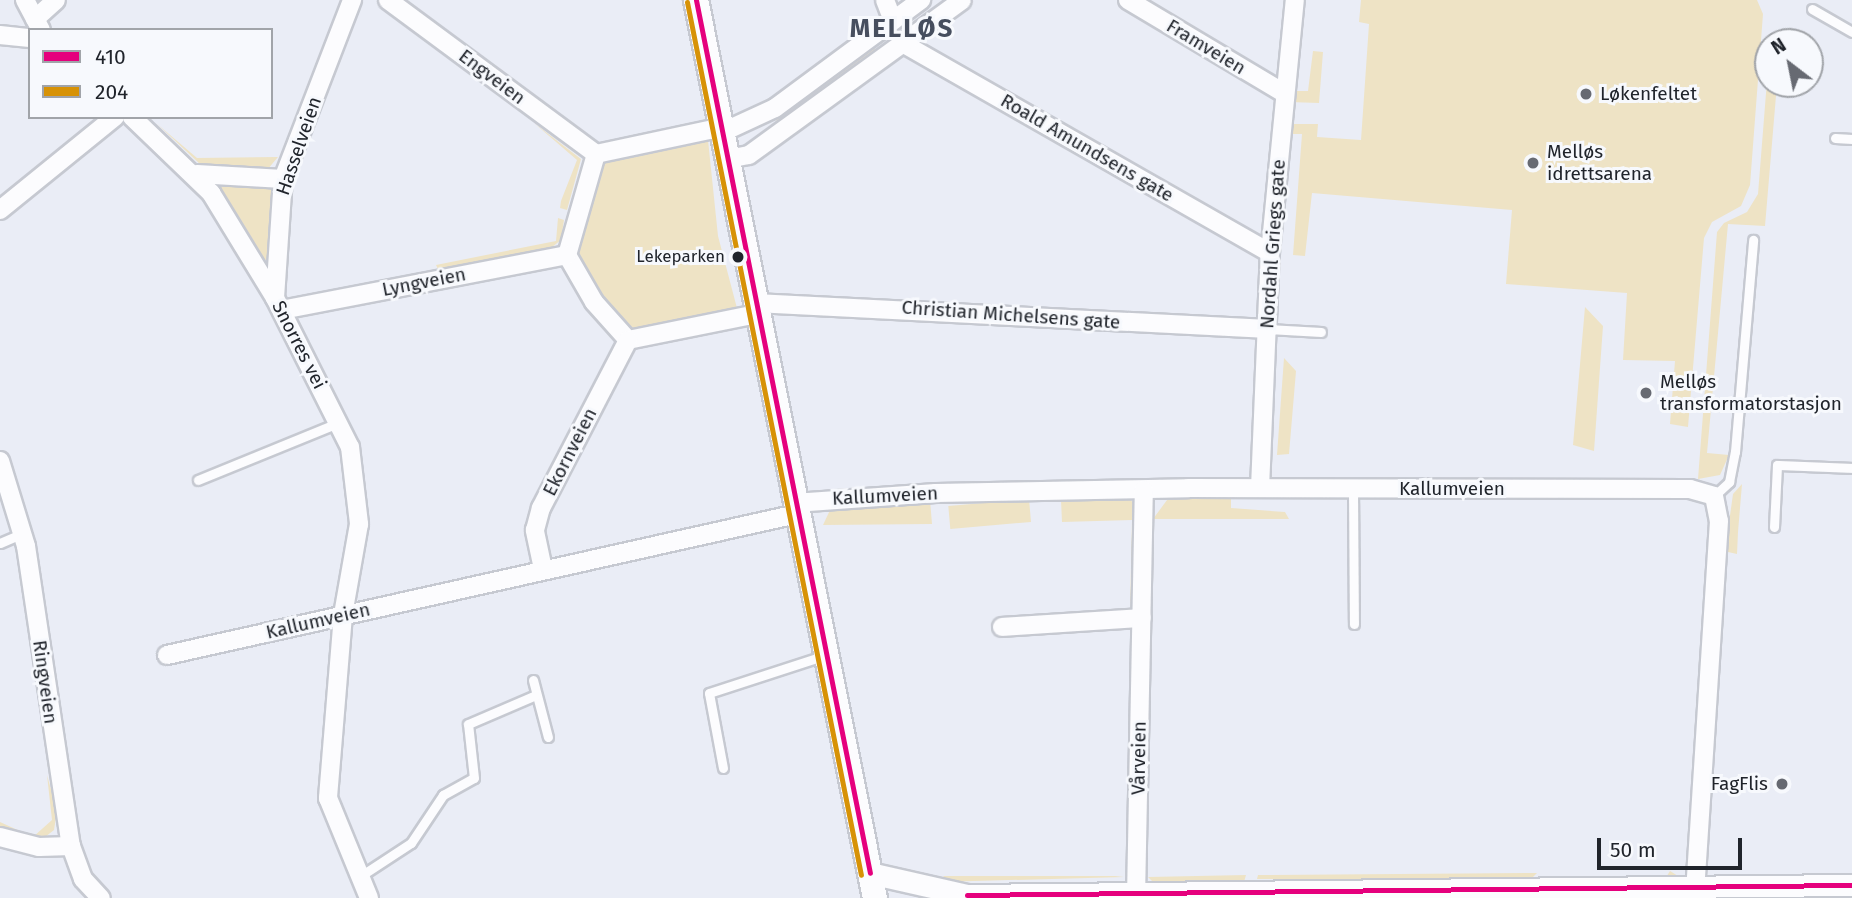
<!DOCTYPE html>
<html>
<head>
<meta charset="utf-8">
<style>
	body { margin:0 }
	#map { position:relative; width:1852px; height:898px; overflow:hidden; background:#eaedf6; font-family:"Fira Sans",sans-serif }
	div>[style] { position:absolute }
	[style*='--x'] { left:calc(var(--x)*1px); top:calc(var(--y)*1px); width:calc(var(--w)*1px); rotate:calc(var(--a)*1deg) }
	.green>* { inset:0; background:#eee3c5; transform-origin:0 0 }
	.roads { filter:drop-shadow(2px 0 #c6c9d1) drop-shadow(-2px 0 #c6c9d1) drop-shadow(0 2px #c6c9d1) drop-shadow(0 -2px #c6c9d1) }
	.service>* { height:9px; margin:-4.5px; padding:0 4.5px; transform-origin:4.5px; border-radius:4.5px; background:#fcfcfe }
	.minor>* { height:18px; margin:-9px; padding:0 9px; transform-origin:9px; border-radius:9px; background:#fcfcfe }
	.tertiary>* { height:21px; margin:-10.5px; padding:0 10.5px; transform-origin:10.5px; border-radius:10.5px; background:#fcfcfe }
	.secondary>* { height:24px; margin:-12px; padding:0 12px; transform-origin:12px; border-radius:12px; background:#fcfcfe }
	.bus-1>* { height:5px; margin:-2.5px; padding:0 2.5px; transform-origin:2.5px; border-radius:2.5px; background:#e5007d }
	.bus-2>* { height:5px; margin:-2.5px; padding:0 2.5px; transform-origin:2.5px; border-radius:2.5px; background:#d79206 }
	.dots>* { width:19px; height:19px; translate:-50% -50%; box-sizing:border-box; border:4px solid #f7f9fd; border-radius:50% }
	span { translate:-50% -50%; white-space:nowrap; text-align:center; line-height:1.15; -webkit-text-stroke:6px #f7f9fd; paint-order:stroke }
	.bus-label { font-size:17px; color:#20242b }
	.right { translate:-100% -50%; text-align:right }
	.street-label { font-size:19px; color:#20242b }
	.poi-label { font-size:19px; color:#20242b }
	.left { translate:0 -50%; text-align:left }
	.district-label { font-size:26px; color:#464e5e; font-weight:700; letter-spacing:2px }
	.legend { position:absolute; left:28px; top:28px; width:245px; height:91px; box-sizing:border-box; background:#f7f9fd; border:2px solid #a1a4a9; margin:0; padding:9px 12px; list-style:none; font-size:21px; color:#20242b }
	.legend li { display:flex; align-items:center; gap:14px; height:35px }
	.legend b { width:35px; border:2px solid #a1a4a9 }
	.north { position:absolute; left:1754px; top:28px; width:70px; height:70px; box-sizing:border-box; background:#f7f9fd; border:2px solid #a1a4a9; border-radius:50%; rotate:328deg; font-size:19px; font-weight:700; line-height:28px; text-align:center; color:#20242b }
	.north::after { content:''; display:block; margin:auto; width:24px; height:32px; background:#676a72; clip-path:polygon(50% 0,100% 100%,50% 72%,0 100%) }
	.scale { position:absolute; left:1597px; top:838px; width:145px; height:32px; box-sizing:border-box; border:4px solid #20242b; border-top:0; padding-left:9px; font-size:21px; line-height:24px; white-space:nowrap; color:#20242b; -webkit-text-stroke:5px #f7f9fd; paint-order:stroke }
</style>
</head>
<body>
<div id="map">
	<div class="green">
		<div style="clip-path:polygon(1361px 0,1757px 0,1763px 14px,1750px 185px,1741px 206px,1712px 222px,1704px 238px,1688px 427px,1670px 424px,1675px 361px,1623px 360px,1627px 293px,1506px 284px,1512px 210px,1312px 193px,1305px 256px,1293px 255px,1302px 134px,1284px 134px,1285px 124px,1318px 124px,1317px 137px,1361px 140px,1369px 24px,1359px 22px)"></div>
		<div style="left:871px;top:43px;width:9px;height:122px;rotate:54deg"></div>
		<div style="clip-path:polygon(1313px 51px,1323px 52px,1319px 103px,1289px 102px,1291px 91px,1308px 91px)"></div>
		<div style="clip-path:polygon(1768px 68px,1768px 84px,1777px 84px,1765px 226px,1728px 224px,1707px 453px,1729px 455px,1720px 475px,1698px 479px,1717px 232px,1724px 223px,1747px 212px,1758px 194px)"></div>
		<div style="clip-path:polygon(156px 123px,197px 158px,278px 157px,267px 170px,201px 165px)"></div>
		<div style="clip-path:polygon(534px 123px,581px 159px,567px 210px,560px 208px,561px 201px,577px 160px)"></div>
		<div style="clip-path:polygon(708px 140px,718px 236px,738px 312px,634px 329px,601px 300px,580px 268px,577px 242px,598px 166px,607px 157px)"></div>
		<div style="clip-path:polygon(217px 182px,272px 187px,267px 260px,261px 259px)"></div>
		<div style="clip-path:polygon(558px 218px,564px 220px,561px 240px,547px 251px,439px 271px,436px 265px,556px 241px)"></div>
		<div style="clip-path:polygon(1585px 307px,1603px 326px,1594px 451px,1573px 445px)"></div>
		<div style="clip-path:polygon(1284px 358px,1296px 371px,1289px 454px,1277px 455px)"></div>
		<div style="clip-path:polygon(1742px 484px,1738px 532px,1737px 554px,1728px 552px,1727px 537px,1733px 494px)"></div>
		<div style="clip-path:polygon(1170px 496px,1231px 496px,1231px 508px,1285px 512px,1289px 519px,1153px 519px)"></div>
		<div style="clip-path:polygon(1129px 497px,1137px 509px,1130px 613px,1132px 520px,1062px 522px,1061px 500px)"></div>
		<div style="left:1029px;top:499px;width:23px;height:81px;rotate:85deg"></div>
		<div style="clip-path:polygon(930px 500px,932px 524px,823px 525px,831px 508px)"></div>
		<div style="clip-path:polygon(47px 775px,57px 811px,54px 830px,40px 841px,0 829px,0 822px,33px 837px,52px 820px)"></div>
		<div style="left:1670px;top:871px;width:9px;height:111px;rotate:32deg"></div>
		<div style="clip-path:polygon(1537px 873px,1530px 880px,1257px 879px,1258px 875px)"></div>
		<div style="clip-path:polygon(1246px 875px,1244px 882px,1154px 883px,1148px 877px)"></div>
		<div style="clip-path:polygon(944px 876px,1115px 876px,1124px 877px,938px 882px)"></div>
	</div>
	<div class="roads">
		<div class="service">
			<div style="--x:1812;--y:9;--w:46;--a:29.9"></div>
			<div style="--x:1835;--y:138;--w:17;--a:3"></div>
			<div style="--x:1268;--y:329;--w:53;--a:3.2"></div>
			<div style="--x:198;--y:480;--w:151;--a:-22.2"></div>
			<div style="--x:1353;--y:489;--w:135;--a:89.6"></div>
			<div style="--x:1714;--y:496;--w:21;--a:-43"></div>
			<div style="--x:1729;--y:482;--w:31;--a:-79"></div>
			<div style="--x:1735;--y:452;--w:213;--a:-85.1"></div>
			<div style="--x:1774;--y:527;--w:62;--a:-87.2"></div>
			<div style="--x:1777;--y:465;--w:75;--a:2.3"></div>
			<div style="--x:0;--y:543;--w:25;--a:-23"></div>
			<div style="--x:533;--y:680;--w:59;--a:75.3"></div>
			<div style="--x:723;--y:768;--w:76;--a:-100.6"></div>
			<div style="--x:709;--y:693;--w:123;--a:-18"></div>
			<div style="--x:359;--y:877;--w:62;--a:-33.2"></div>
			<div style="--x:411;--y:843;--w:58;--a:-56.3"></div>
			<div style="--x:443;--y:795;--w:35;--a:-29"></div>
			<div style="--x:474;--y:778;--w:54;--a:-96.3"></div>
			<div style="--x:468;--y:724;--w:74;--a:-23.1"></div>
		</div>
		<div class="minor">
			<div style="--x:25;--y:0;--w:34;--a:62"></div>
			<div style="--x:388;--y:0;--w:259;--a:36.5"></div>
			<div style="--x:885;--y:0;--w:22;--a:69"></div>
			<div style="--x:1128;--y:0;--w:182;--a:30.8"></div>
			<div style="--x:35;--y:19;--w:28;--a:-42"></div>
			<div style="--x:0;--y:35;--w:30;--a:6"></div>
			<div style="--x:904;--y:44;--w:421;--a:29.7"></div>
			<div style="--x:132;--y:117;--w:110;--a:43.9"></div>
			<div style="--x:211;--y:193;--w:123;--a:58.6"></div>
			<div style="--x:275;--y:298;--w:167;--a:63.3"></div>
			<div style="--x:350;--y:447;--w:78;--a:83.3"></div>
			<div style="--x:359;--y:524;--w:92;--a:100"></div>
			<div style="--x:343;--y:615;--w:184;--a:94.7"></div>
			<div style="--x:328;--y:798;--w:108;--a:67.7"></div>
			<div style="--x:723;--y:132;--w:57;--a:-24.8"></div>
			<div style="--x:775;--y:108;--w:182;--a:-36.5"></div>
			<div style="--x:596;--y:154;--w:105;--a:106"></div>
			<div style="--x:567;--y:255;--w:54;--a:60.1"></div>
			<div style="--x:594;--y:302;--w:51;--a:48.2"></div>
			<div style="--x:628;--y:340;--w:132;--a:-11.4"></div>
			<div style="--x:596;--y:154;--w:116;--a:-12"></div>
			<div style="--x:728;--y:159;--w:21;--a:-11"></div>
			<div style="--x:749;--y:155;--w:263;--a:-36"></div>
			<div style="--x:197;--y:174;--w:86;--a:3.3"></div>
			<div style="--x:0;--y:210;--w:148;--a:-39"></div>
			<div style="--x:275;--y:298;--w:119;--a:-86.2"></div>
			<div style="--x:283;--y:179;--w:192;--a:-68.9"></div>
			<div style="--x:755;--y:303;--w:514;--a:2.9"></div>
			<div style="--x:282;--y:310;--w:290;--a:-10.9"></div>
			<div style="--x:0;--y:461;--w:89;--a:73"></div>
			<div style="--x:26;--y:546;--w:303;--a:81.5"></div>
			<div style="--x:71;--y:846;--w:35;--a:70"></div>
			<div style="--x:83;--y:879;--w:26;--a:47"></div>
			<div style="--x:1260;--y:488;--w:235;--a:-87.6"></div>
			<div style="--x:1270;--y:253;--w:254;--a:-84.4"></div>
			<div style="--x:794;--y:503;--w:142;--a:-4"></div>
			<div style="--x:936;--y:493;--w:252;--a:-1.1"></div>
			<div style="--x:1188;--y:488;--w:502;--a:0.11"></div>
			<div style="--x:1690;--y:489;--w:25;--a:16"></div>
			<div style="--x:1714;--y:496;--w:25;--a:79"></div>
			<div style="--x:1719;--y:521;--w:369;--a:93.7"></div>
			<div style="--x:543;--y:569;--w:40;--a:-102"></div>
			<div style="--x:535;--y:530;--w:23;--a:-75"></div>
			<div style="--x:541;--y:508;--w:189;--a:-62.6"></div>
			<div style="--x:1002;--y:627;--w:140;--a:-3.7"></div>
			<div style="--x:167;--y:655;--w:646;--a:-12.62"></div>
			<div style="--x:0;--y:837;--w:40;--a:14.4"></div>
			<div style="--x:39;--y:847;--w:32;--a:-2"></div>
			<div style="--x:1136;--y:898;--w:408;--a:-88.9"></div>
		</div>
		<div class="tertiary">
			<div style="--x:870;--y:873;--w:99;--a:12.8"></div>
			<div style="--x:967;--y:895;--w:885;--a:-0.65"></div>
		</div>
		<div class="secondary">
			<div style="--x:696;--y:0;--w:916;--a:78.73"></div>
		</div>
	</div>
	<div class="bus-1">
		<div style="--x:696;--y:0;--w:890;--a:78.73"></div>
		<div style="--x:967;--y:895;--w:885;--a:-0.65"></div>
	</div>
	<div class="bus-2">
		<div style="--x:687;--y:2;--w:890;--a:78.73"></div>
	</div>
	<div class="dots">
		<div style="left:1586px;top:94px;background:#676a72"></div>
		<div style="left:1533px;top:163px;background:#676a72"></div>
		<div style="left:738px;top:257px;background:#20242b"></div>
		<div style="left:1646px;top:393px;background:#676a72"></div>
		<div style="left:1782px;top:784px;background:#676a72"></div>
	</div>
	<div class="bus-label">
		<span class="right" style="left:725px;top:257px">Lekeparken</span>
	</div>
	<div class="street-label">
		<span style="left:1206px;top:47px;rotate:31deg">Framveien</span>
		<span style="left:492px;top:77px;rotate:37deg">Engveien</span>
		<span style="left:299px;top:146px;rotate:-71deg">Hasselveien</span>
		<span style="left:1087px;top:148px;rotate:30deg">Roald Amundsens gate</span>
		<span style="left:1273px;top:244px;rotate:-86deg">Nordahl Griegs gate</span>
		<span style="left:424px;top:282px;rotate:-11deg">Lyngveien</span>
		<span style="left:1011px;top:315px;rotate:4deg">Christian Michelsens gate</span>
		<span style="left:299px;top:345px;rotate:63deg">Snorres vei</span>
		<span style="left:570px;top:452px;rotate:-63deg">Ekornveien</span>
		<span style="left:1452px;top:489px">Kallumveien</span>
		<span style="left:885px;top:496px;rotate:-3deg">Kallumveien</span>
		<span style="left:318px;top:621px;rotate:-13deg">Kallumveien</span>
		<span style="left:45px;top:682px;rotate:82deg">Ringveien</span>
		<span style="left:1139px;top:758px;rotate:-89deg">Vårveien</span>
	</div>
	<div class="poi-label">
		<span class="left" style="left:1600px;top:94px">Løkenfeltet</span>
		<span class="left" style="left:1547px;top:163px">Melløs<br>idrettsarena</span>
		<span class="left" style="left:1660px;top:393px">Melløs<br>transformatorstasjon</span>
		<span class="right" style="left:1768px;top:784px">FagFlis</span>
	</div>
	<div class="district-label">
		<span style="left:902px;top:29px">MELLØS</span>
	</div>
	<ul class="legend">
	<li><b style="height:9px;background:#e5007d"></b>410</li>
	<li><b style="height:9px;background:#d79206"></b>204</li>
	</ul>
	<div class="north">N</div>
	<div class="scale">50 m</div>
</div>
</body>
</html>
